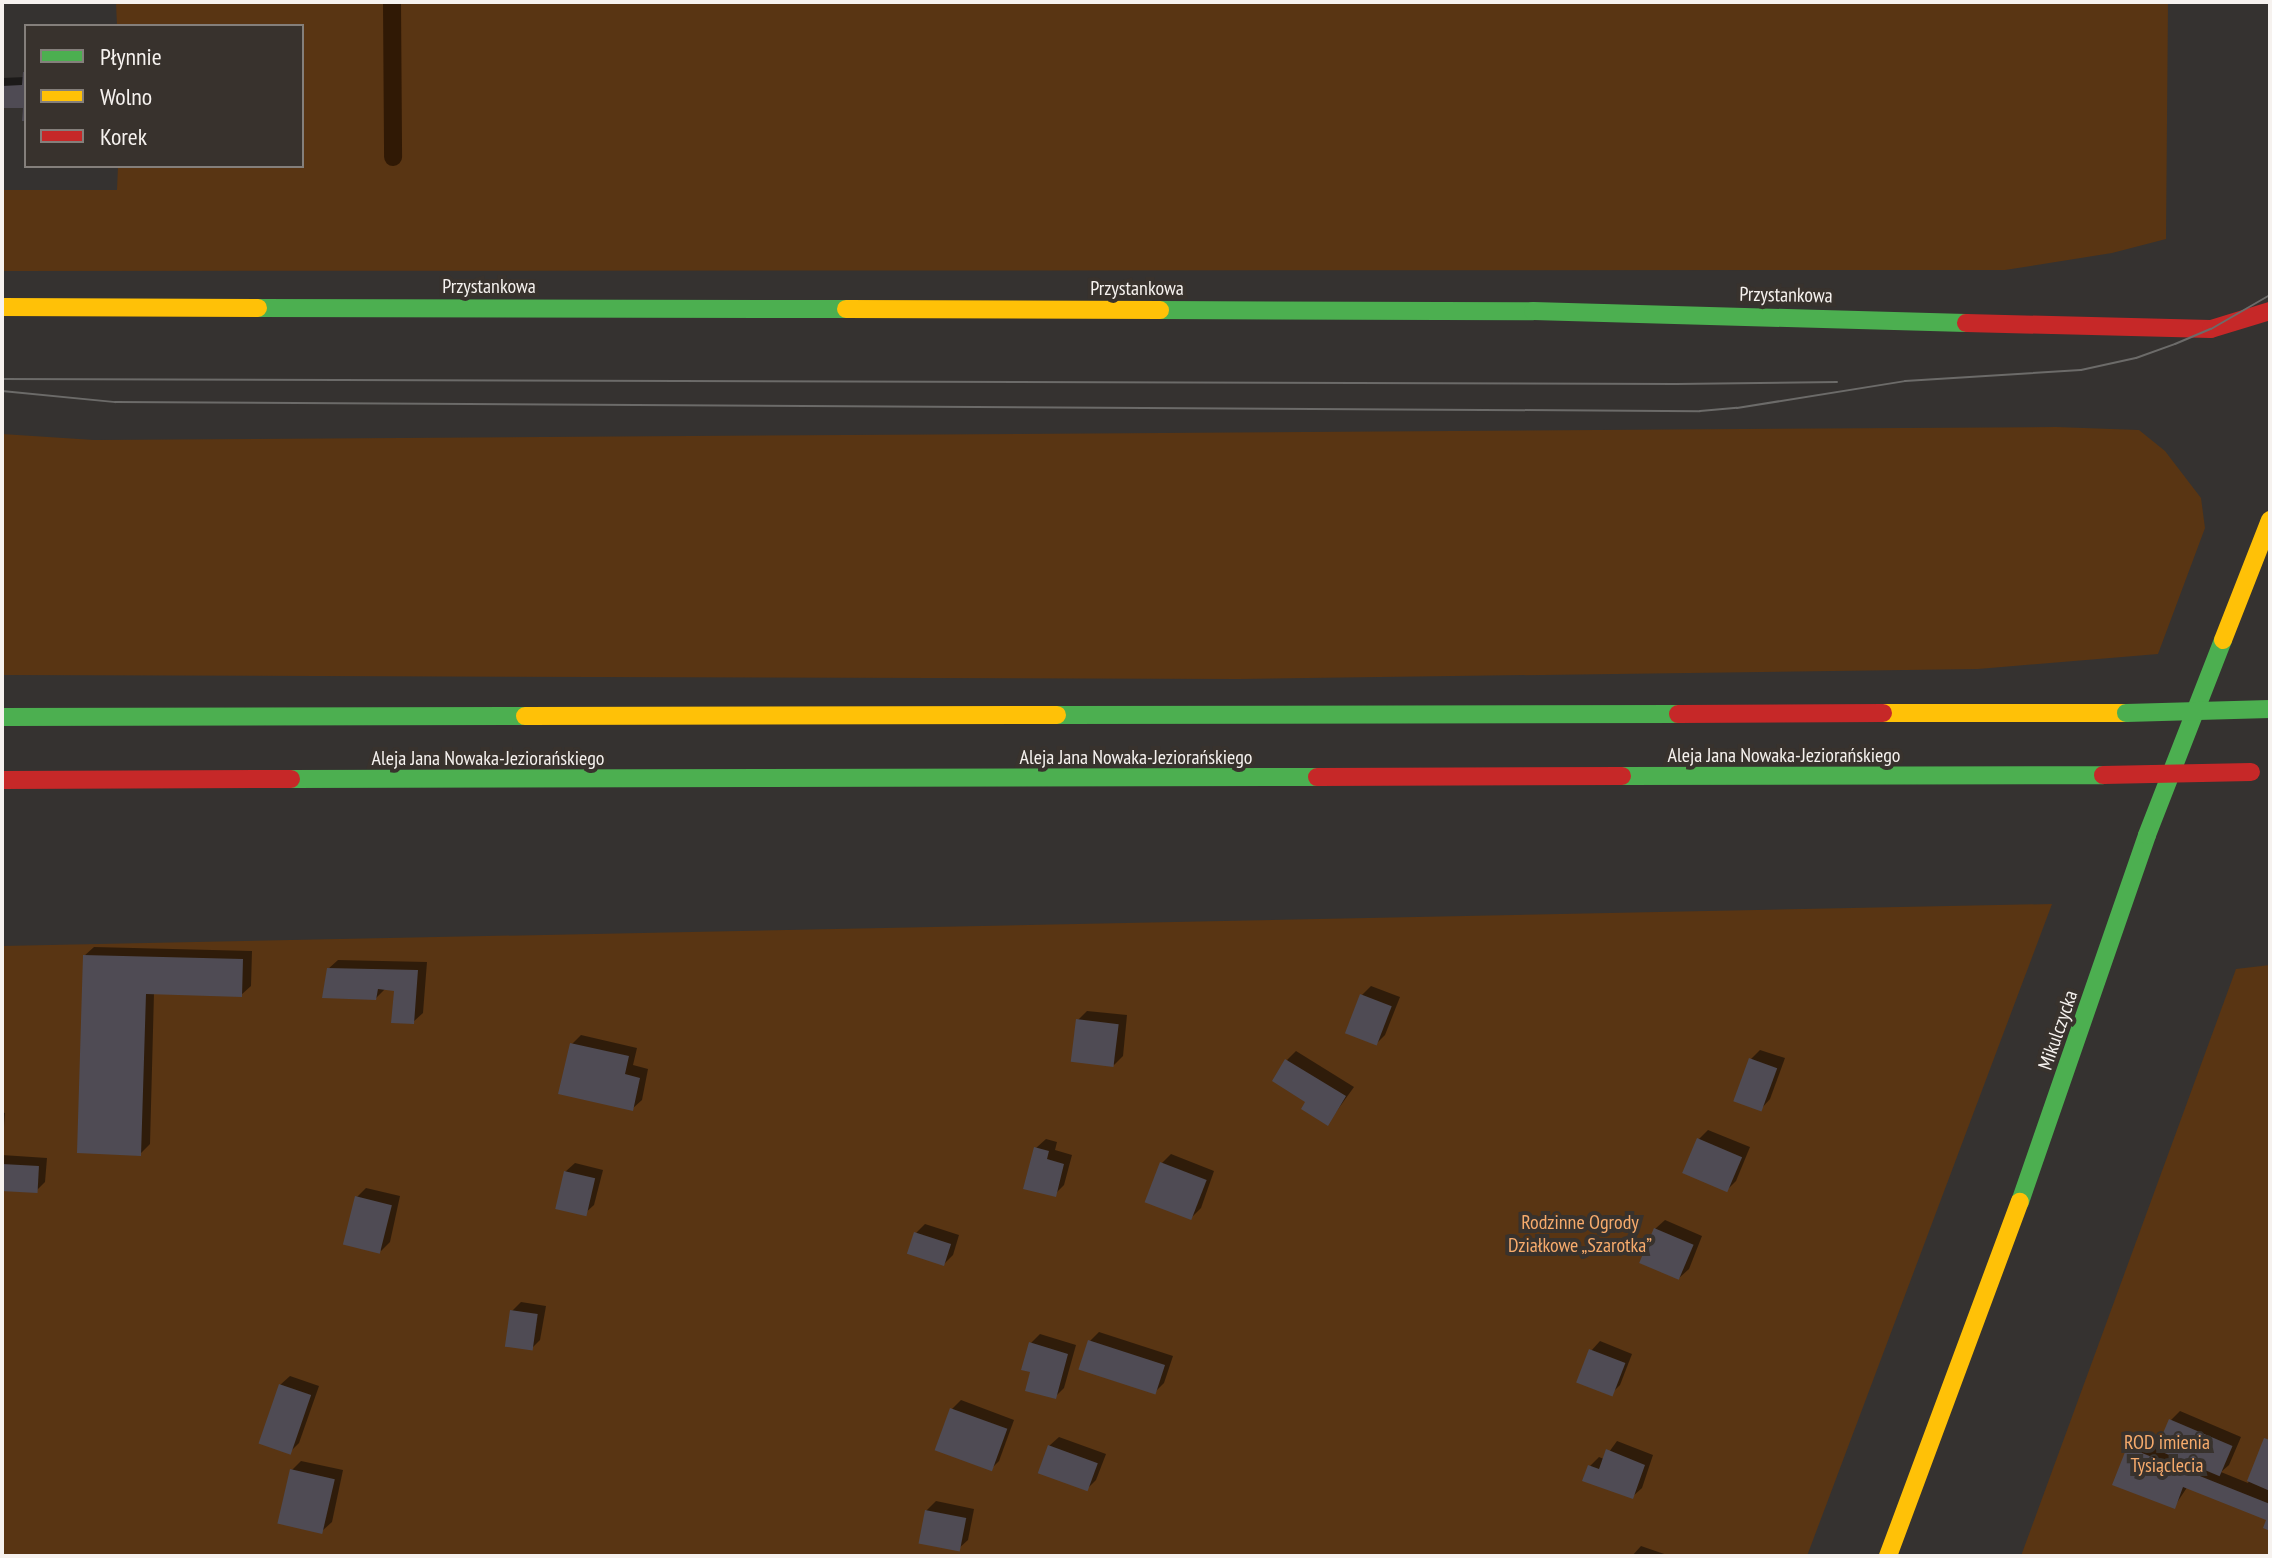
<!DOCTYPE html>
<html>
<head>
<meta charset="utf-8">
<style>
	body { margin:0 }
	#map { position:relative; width:2272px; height:1558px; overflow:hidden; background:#353230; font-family:"PT Sans Narrow",sans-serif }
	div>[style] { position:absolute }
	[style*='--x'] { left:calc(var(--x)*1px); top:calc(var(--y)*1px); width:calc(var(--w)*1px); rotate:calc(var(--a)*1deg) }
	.green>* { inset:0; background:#593513 }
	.shadow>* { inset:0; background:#0007 }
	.stream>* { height:18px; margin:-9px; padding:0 9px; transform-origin:9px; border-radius:9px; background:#301905 }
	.building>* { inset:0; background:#4f4b54; transform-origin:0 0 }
	.fast>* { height:18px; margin:-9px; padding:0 9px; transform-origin:9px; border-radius:9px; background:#4caf50 }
	.slow>* { height:18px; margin:-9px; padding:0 9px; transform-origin:9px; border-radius:9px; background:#ffc107 }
	.jam>* { height:18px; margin:-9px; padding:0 9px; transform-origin:9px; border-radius:9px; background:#c62828 }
	.tram>* { height:2px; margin:-1px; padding:0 1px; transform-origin:1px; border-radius:1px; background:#6c6b69 }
	.fast-bridge>* { height:18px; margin:-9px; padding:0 9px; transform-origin:9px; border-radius:9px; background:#4caf50 }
	.jam-bridge>* { height:18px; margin:-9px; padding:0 9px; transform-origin:9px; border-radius:9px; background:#c62828 }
	span { translate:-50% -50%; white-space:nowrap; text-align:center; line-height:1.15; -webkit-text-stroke:8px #38322d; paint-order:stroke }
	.street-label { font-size:20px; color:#f6f2ef }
	.park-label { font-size:20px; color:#f7ab6c }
	.frame { position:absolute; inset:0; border:4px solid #f6f2ef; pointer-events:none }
	.legend { position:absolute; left:24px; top:24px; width:280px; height:144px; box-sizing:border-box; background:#38322d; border:2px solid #847f7b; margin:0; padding:10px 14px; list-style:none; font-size:24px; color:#f6f2ef }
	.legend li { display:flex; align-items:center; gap:16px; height:40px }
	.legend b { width:40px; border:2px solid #847f7b }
</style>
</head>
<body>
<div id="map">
	<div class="green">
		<div style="clip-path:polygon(116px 2px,2168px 2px,2166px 239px,2112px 253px,2005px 270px,2px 271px,2px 190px,117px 190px,118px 166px,302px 166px,302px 26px,117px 26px)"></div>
		<div style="clip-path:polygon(2056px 427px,2139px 430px,2165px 451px,2201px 498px,2205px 528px,2158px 654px,1978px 669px,1239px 679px,2px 675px,2px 434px,94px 440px)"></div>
		<div style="clip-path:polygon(2052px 904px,1807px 1556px,2px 1556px,2px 946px)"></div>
		<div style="clip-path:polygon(2270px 965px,2270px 1556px,2021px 1556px,2236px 969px)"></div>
	</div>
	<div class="shadow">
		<div style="clip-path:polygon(26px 71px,26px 119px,25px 106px,2px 106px,2px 78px,25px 77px)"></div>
		<div style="clip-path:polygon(94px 947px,252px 951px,251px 986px,241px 995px,154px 993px,150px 1144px,140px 1154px,84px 956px)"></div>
		<div style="clip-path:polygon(338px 960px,427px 962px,423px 1013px,413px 1022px,396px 989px,386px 988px,376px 998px,328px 969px)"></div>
		<div style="clip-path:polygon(1371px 986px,1400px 997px,1385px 1035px,1376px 1044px,1362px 995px)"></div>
		<div style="clip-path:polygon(1087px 1011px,1127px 1015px,1123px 1056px,1114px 1065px,1078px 1020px)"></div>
		<div style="clip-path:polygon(581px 1035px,637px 1048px,633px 1065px,648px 1069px,642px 1100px,632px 1109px,572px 1044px)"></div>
		<div style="clip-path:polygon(1760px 1050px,1785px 1058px,1770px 1099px,1761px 1109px,1751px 1059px)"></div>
		<div style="clip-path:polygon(1296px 1051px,1354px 1087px,1328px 1123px,1308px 1101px,1287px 1060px)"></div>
		<div style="clip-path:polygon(2px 1112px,5px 1113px,2px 1154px)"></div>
		<div style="clip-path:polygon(1708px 1130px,1750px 1147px,1736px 1181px,1727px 1190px,1699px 1139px)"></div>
		<div style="clip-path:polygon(1046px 1139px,1057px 1142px,1055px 1150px,1072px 1155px,1064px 1185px,1055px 1194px,1036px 1148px)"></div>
		<div style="clip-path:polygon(1171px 1154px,1214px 1171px,1201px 1208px,1192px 1217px,1162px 1163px)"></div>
		<div style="clip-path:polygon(2px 1155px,47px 1158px,45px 1182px,36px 1191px,2px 1189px)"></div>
		<div style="clip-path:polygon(575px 1163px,603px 1170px,594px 1205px,584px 1214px,565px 1172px)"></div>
		<div style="clip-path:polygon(366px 1188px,400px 1196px,390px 1242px,381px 1251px,357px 1197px)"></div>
		<div style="clip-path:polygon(1665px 1220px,1702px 1236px,1689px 1269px,1679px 1278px,1655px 1229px)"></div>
		<div style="clip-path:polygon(925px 1224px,959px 1235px,953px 1255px,944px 1264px,916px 1233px)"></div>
		<div style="clip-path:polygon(521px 1302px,546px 1306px,540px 1340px,531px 1349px,512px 1311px)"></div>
		<div style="clip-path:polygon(1099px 1332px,1173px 1356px,1164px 1383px,1155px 1392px,1090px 1341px)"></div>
		<div style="clip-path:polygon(1040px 1334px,1076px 1345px,1064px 1388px,1055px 1397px,1033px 1371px,1031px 1343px)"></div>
		<div style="clip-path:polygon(1600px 1341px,1632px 1354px,1620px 1385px,1610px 1395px,1591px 1351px)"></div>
		<div style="clip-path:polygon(290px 1376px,319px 1386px,299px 1443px,290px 1452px,280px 1385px)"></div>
		<div style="clip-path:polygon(961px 1400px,1014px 1420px,999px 1461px,990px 1470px,951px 1410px)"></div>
		<div style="clip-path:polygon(2180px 1411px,2241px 1437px,2229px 1465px,2221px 1472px,2248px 1483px,2270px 1435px,2270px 1529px,2269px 1519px,2188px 1486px,2174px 1507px,2129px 1448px,2138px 1439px,2159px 1447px,2170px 1421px)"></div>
		<div style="clip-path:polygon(1059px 1437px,1106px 1454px,1096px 1480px,1087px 1489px,1049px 1446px)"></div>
		<div style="clip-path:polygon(1617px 1441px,1653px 1455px,1642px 1488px,1632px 1497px,1590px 1466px,1599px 1457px,1604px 1459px)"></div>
		<div style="clip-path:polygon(301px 1461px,343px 1470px,332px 1522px,322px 1531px,292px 1470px)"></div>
		<div style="clip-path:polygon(936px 1501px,974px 1509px,968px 1540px,958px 1549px,926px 1511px)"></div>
		<div style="clip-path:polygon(1641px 1546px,1670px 1556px,1632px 1556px)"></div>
	</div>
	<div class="stream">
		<div style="--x:392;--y:2;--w:155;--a:89.6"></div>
	</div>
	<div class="building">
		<div style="clip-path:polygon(23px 72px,26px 72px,26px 121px,22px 121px,23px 108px,2px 108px,2px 86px,22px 85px)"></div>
		<div style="clip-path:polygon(83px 955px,243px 959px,242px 997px,146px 994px,141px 1156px,77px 1153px)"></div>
		<div style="clip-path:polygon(327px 968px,418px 970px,414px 1024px,391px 1023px,394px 991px,378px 989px,376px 1000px,322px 998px)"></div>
		<div style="left:1360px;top:994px;width:34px;height:42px;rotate:21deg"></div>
		<div style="left:1076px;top:1019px;width:43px;height:43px;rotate:7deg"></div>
		<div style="clip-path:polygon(570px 1043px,629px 1056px,625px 1074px,640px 1078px,633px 1111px,558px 1094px)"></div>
		<div style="left:1749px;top:1058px;width:30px;height:46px;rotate:20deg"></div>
		<div style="clip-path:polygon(1285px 1059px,1346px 1096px,1328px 1126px,1301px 1109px,1305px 1102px,1272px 1081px)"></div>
		<div style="left:1697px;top:1138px;width:49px;height:38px;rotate:23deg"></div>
		<div style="clip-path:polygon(1034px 1147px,1049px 1151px,1047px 1159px,1064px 1164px,1056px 1197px,1023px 1189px)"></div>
		<div style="left:1160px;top:1162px;width:50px;height:43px;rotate:21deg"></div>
		<div style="left:2px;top:1164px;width:37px;height:27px;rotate:3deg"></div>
		<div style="left:564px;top:1171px;width:32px;height:39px;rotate:13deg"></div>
		<div style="left:355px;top:1196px;width:38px;height:50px;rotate:14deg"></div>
		<div style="left:1654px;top:1228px;width:43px;height:38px;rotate:23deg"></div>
		<div style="left:914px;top:1232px;width:39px;height:23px;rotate:18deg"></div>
		<div style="left:510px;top:1310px;width:28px;height:37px;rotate:8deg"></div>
		<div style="left:1088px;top:1340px;width:81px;height:31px;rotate:18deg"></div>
		<div style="clip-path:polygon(1029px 1342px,1068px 1354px,1056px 1399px,1025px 1391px,1030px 1372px,1021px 1370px)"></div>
		<div style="left:1589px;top:1349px;width:39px;height:36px;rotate:21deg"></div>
		<div style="left:279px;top:1384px;width:34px;height:63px;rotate:19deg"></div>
		<div style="left:950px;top:1408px;width:61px;height:45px;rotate:20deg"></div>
		<div style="left:2169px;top:1419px;width:69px;height:33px;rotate:23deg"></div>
		<div style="clip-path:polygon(2264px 1438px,2270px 1440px,2270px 1491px,2247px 1481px)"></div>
		<div style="left:1048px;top:1445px;width:53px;height:30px;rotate:20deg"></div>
		<div style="clip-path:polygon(2127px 1447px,2270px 1504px,2270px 1531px,2263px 1528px,2266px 1520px,2183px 1487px,2175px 1509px,2112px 1485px)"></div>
		<div style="clip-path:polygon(1606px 1449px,1645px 1465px,1633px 1499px,1582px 1481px,1588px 1465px,1599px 1469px)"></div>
		<div style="left:290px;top:1469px;width:46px;height:56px;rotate:13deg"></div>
		<div style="left:925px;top:1510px;width:42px;height:34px;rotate:11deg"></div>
	</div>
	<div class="fast">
		<div style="--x:258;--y:308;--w:588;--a:0.1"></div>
		<div style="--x:1160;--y:310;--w:373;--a:0.2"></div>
		<div style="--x:1533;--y:311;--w:433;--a:1.6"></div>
		<div style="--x:2269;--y:523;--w:1;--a:-45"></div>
		<div style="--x:1057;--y:715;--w:621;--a:-0.09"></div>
		<div style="--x:2;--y:717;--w:523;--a:-0.11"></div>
		<div style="--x:1622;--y:776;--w:481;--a:-0.1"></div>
		<div style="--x:291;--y:779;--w:1026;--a:-0.11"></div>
		<div style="--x:2020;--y:1202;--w:388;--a:-70.9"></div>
		<div style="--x:2147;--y:835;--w:209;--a:-68.7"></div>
	</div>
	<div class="slow">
		<div style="--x:2;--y:307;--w:256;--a:0.2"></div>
		<div style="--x:846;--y:309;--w:314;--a:0.2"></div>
		<div style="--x:2223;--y:640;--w:129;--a:-68.6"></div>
		<div style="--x:1883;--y:713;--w:243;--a:0"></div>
		<div style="--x:525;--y:716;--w:532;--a:-0.11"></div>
		<div style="--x:1888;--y:1556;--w:378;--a:-69.6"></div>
	</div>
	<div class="jam">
		<div style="--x:1966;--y:323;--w:245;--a:1.4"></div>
		<div style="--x:2211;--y:329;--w:62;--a:-17"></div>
		<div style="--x:1678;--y:714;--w:205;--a:-0.3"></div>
		<div style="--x:1317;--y:777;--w:305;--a:-0.2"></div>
		<div style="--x:2;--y:780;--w:289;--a:-0.2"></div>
	</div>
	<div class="tram">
		<div style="--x:2;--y:379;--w:1674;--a:0.17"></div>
		<div style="--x:1676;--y:384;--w:161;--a:-0.7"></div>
		<div style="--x:2;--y:391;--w:114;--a:5.6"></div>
		<div style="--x:115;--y:402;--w:1585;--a:0.33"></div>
		<div style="--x:1700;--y:411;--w:37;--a:-5"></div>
		<div style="--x:1737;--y:408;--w:170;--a:-9.1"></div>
		<div style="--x:1905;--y:381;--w:176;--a:-3.6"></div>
		<div style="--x:2081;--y:370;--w:56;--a:-12.3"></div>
		<div style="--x:2136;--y:358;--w:41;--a:-19.7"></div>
		<div style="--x:2175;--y:344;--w:39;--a:-23"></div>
		<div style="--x:2211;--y:329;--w:68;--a:-30"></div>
	</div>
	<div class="fast-bridge">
		<div style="--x:2126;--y:713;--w:144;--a:-1.6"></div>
	</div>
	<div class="jam-bridge">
		<div style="--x:2103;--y:775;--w:148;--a:-1.2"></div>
	</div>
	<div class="street-label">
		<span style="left:489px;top:286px">Przystankowa</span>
		<span style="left:1137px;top:288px">Przystankowa</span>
		<span style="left:1786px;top:295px;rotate:1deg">Przystankowa</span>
		<span style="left:1784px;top:755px">Aleja Jana Nowaka-Jeziorańskiego</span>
		<span style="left:1136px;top:757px">Aleja Jana Nowaka-Jeziorańskiego</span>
		<span style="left:488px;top:758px">Aleja Jana Nowaka-Jeziorańskiego</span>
		<span style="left:2058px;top:1030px;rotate:-71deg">Mikulczycka</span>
	</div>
	<div class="park-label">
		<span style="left:1580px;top:1234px">Rodzinne Ogrody<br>Działkowe „Szarotka”</span>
		<span style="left:2167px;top:1454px">ROD imienia<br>Tysiąclecia</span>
	</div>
	<div class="frame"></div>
	<ul class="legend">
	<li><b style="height:10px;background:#4caf50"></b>Płynnie</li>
	<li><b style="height:10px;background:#ffc107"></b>Wolno</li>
	<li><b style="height:10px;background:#c62828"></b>Korek</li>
	</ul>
</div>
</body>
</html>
